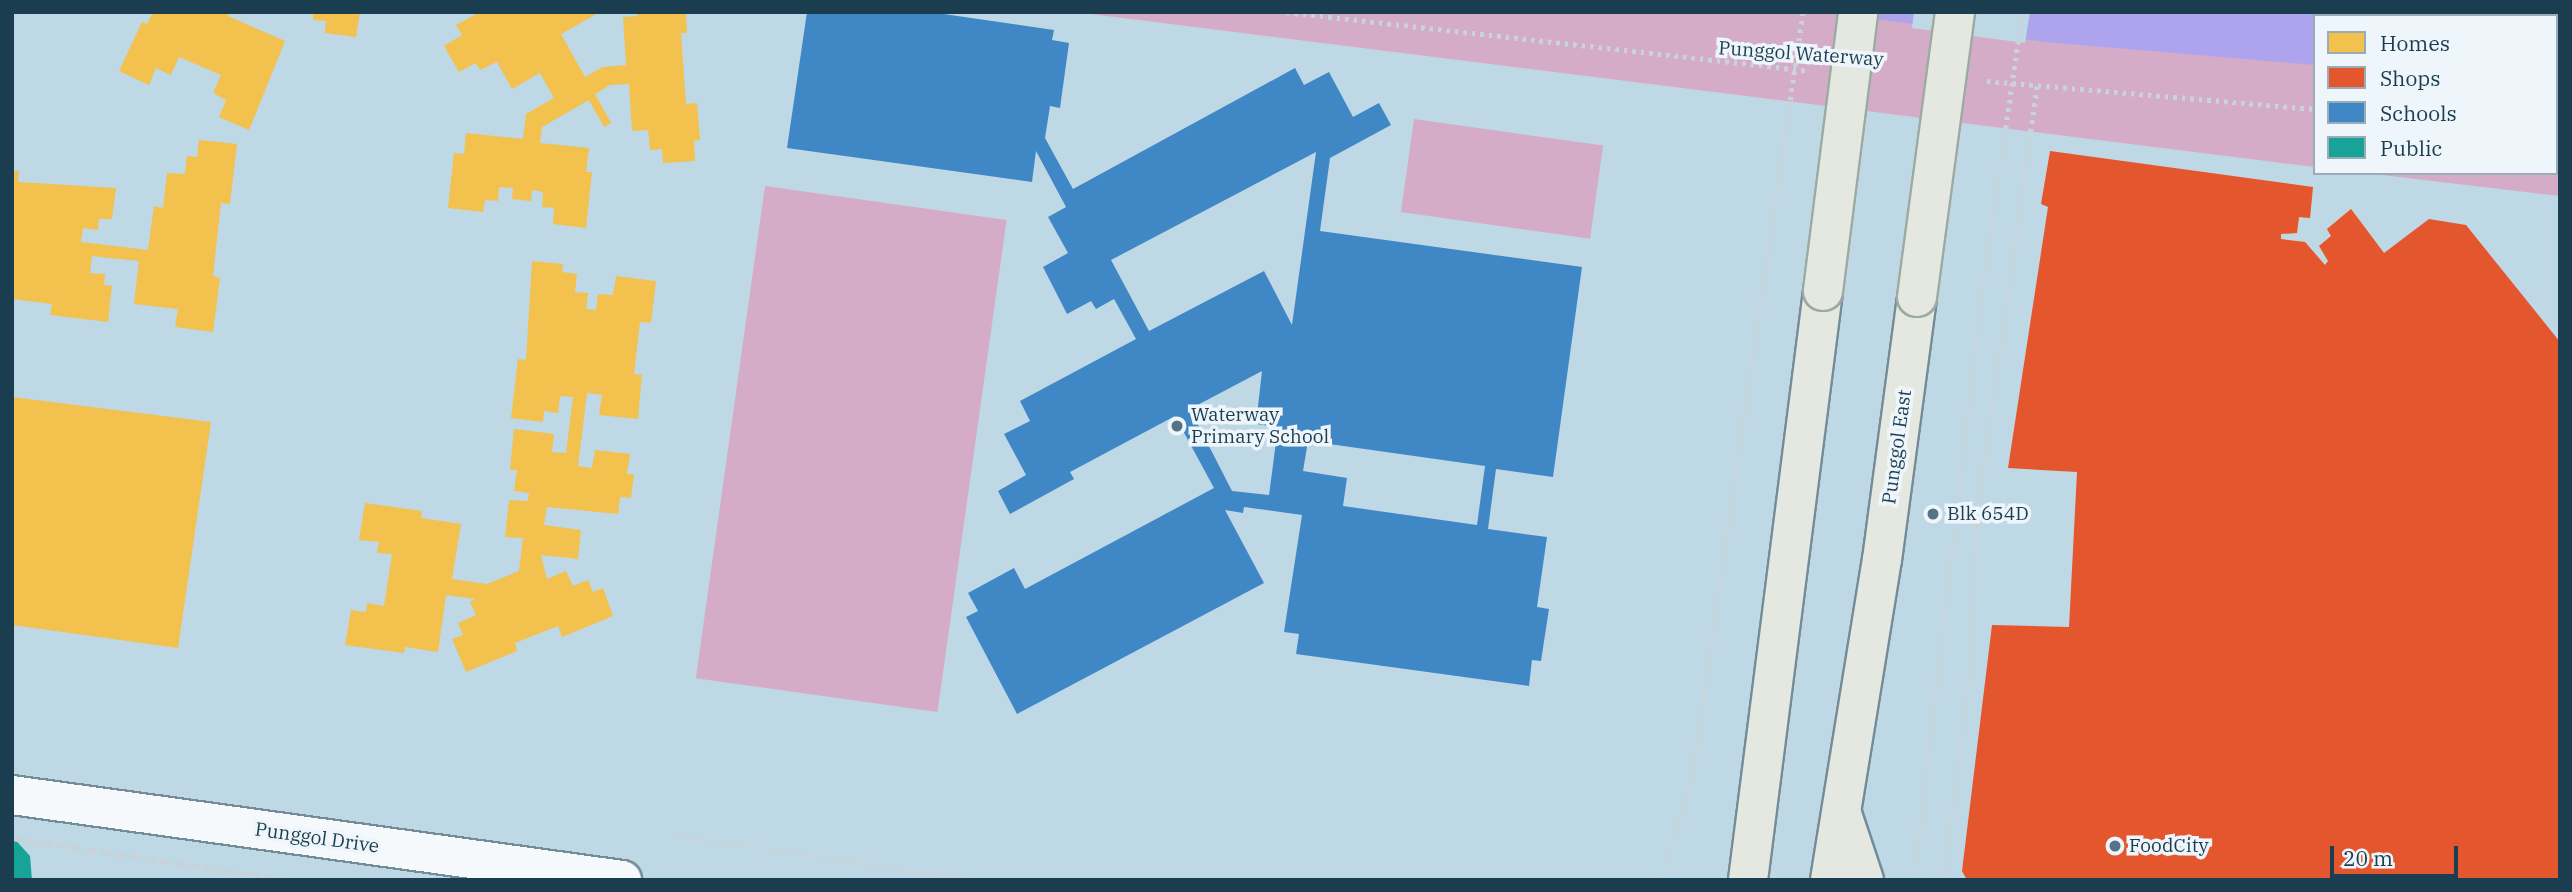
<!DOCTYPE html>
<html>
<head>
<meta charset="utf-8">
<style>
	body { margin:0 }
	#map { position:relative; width:2572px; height:892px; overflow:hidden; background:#bfd8e6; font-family:"IBM Plex Serif",serif }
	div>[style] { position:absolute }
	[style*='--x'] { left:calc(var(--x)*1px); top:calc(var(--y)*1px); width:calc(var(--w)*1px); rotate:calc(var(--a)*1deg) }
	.green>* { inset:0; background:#d5acc8; transform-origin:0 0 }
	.water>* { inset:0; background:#aea4ed }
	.pier>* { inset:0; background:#bfd8e6 }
	.homes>* { inset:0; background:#f2c14e }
	.shops>* { inset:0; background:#e4572e }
	.schools>* { inset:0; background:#3f88c5 }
	.public>* { inset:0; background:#17a398 }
	.path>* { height:4.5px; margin-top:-2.25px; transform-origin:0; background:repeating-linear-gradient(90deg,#cad3d8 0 3.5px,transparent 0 8.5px) }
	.roads { filter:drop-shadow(2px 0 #748c98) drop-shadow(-2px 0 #748c98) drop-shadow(0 2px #748c98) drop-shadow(0 -2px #748c98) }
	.minor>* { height:38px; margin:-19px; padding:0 19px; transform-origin:19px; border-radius:19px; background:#f5f9fb }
	.major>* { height:38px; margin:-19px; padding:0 19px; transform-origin:19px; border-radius:19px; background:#e4e8e0 }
	.rail>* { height:5px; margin-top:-2.5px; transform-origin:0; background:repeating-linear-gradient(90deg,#c9d2d8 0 10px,transparent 0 15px) }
	.path-bridge>* { height:4.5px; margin-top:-2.25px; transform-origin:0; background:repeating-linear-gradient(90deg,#cad3d8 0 3.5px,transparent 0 8.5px) }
	.bridges { filter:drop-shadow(2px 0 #9caba1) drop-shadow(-2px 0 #9caba1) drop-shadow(0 2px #9caba1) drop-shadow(0 -2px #9caba1) }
	.major-bridge>* { height:38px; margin:-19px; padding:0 19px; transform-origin:19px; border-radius:19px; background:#e4e8e0 }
	.dots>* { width:19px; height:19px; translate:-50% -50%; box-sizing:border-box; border:4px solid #eff6fb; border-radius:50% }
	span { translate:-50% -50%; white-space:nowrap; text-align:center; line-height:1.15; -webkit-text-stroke:7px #eff6fb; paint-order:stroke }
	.street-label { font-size:19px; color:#1b3d50 }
	.poi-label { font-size:19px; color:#1b3d50 }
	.left { translate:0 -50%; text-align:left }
	.frame { position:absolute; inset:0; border:14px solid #1b3d50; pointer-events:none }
	.legend { position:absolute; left:2313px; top:14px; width:245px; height:161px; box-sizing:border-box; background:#eff6fb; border:2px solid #9aacb7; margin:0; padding:9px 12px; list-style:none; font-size:21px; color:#1b3d50 }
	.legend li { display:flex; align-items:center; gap:14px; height:35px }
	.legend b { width:35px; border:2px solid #9aacb7 }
	.scale { position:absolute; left:2330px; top:846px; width:128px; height:32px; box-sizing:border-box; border:4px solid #1b3d50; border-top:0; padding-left:9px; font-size:21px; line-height:24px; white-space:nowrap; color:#1b3d50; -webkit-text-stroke:5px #eff6fb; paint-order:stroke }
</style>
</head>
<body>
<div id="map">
	<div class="green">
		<div style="clip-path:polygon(1075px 12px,2560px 12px,2560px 196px,2365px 173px,2556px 173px,2556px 16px,2315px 16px,2315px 167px)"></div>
		<div style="left:1414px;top:119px;width:191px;height:94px;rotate:8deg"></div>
		<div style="left:765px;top:186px;width:244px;height:497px;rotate:8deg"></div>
	</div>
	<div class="water">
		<div style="clip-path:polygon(1825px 12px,2560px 12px,2560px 86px,2556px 16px,2315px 16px,2315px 65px,2045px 42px)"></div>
	</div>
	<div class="pier">
		<div style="clip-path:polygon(1914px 12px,2030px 12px,2025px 43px,1912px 28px)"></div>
	</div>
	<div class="homes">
		<div style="clip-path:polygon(153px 12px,229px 12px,228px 16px,285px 41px,249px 130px,219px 117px,226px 100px,213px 93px,221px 75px,179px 57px,171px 75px,156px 68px,149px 85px,119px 71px,142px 22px,147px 24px)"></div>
		<div style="clip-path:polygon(313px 12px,360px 12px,356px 37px,325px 33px,326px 21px,313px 20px)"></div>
		<div style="clip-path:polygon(480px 12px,600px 12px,561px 34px,585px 77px,603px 67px,626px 65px,623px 17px,637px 16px,637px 12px,686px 12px,687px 33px,681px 33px,686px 104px,697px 103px,700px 140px,694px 141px,695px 161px,663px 163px,662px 149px,650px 150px,648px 130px,632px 131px,629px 84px,610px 85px,595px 94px,611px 123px,604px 127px,589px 100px,542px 127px,540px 143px,589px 148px,586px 172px,592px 172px,586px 228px,553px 224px,554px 208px,542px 207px,543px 192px,532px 190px,531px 201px,512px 199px,513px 188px,499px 187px,498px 201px,485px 200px,483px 212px,448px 208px,454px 153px,464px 154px,466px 133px,523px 139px,526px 114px,554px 98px,540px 73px,512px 89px,497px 62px,480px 70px,476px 63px,459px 72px,444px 46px,462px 35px,456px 25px)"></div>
		<div style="clip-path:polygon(199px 140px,237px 144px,230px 204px,221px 203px,213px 276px,220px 278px,213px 332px,175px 327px,178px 309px,134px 304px,139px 261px,92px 256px,90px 273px,105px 274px,104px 285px,112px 286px,108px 322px,50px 315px,52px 304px,12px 299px,12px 171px,19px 171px,18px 182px,116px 188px,112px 219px,99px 219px,98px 230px,83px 228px,81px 242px,148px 250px,154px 206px,163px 208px,167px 173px,185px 174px,187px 156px,197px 157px)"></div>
		<div style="clip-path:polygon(2157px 168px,2313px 187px,2310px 218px,2299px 217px,2297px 233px,2281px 234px,2281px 239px,2305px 242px,2325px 265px,2328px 261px,2319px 246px,2331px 236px,2327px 229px,2351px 209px,2387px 257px,2396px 253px,2405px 264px,2401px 271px,2452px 334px,2425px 355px,2418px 348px,2405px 358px,2395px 345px,2391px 349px,2433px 404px,2439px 399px,2429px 387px,2443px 376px,2438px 370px,2461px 350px,2499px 396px,2506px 392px,2514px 406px,2508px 412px,2559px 475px,2534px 495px,2528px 488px,2516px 499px,2504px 485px,2498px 491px,2481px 468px,2474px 472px,2491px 495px,2476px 507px,2455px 479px,2451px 483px,2476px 519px,2426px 555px,2399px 519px,2412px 510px,2405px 504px,2398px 508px,2361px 459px,2400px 431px,2408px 444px,2416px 439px,2442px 471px,2458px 458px,2350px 322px,2274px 381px,2278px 385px,2292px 375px,2302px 387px,2309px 382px,2331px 408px,2267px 459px,2261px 453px,2249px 462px,2254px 469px,2191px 519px,2170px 491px,2178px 486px,2167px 473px,2179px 463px,2155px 432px,2206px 392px,2204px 388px,2153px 422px,2148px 415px,2134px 426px,2125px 412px,2118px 418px,2097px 391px,2143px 355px,2138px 349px,2154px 336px,2159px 343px,2223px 291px,2244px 318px,2235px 323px,2247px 337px,2233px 347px,2239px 356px,2227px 365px,2233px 372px,2244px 364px,2253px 377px,2338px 309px,2298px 256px,2242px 249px,2241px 265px,2203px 259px,2204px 231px,2174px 230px,2175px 218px,2160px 216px,2163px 199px,2151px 198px)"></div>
		<div style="clip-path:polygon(532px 261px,563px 264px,562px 272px,577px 274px,575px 292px,588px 293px,586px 309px,596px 310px,598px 294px,613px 295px,616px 276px,656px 281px,651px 323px,640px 322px,634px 374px,642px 375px,638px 419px,599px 415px,602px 395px,587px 393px,578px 466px,592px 468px,595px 450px,630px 454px,627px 474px,634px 474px,631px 498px,620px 497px,618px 514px,547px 507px,544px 525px,581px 530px,578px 559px,541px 555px,547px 579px,566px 571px,573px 586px,588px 580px,593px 592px,603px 588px,613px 616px,562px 637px,558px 626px,515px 643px,517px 651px,466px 672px,452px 639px,463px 635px,458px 623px,476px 615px,470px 602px,475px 599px,446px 595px,438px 652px,405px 647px,404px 653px,345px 645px,351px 610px,366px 612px,367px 603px,384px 606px,392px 554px,377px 553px,379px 542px,359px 540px,365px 503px,422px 511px,421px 518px,461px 524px,452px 579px,487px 584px,519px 571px,523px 538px,505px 537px,509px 500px,528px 501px,529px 493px,514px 491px,517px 470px,510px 470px,514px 429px,554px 434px,552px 452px,566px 453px,573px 397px,560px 396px,558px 413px,544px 411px,543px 422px,511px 418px,518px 359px,526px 360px)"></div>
		<div style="clip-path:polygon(12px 397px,211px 422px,178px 648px,12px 625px)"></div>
		<div style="clip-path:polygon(2188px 657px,2346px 676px,2341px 708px,2332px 707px,2329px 725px,2314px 722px,2313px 729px,2343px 731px,2352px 742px,2387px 713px,2437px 775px,2409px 794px,2404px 789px,2391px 800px,2381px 786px,2374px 791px,2336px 746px,2297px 742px,2290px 798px,2336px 807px,2331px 845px,2321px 844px,2317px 859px,2330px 860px,2327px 880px,2244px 880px,2246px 856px,2226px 852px,2221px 872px,2170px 862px,2182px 784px,2234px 786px,2232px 809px,2243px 806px,2238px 836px,2269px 840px,2282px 740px,2177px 728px,2173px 731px,2184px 745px,2148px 772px,2162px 792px,2150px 880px,2069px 880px,2085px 755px,2090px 750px,2074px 733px,2138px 680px,2166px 718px,2174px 711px,2206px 716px,2207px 710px,2191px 707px,2193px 690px,2183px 688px)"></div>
		<div style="clip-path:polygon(2481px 855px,2491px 869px,2499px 863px,2509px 877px,2522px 868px,2532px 880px,2448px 880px)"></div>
	</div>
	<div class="shops">
		<div style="clip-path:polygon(2050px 151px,2313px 187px,2310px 218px,2299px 217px,2297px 233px,2281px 234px,2281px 239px,2305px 242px,2325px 265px,2328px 261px,2319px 246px,2331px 236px,2327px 229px,2351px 209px,2384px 253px,2429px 219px,2466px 225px,2560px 342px,2560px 880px,1967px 880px,1962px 871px,1992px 625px,2069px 627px,2077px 472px,2008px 468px,2048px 207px,2041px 204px)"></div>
	</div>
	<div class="schools">
		<div style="clip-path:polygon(evenodd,807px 12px,930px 12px,1054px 30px,1052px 40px,1069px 43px,1060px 108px,1050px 106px,1045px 138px,1073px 189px,1295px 68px,1304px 85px,1329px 72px,1353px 117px,1379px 103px,1391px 125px,1330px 158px,1320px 231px,1582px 267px,1553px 477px,1496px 469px,1488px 529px,1547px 537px,1537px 607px,1549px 609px,1541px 661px,1532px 660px,1529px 686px,1296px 654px,1299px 634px,1284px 632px,1302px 515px,1244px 507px,1243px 513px,1225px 510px,1264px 583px,1017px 714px,966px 617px,978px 611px,968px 593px,1014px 568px,1025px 589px,1214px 488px,1175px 416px,1070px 472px,1074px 479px,1010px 514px,998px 491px,1026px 475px,1004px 434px,1030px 421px,1020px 401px,1136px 339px,1114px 299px,1096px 309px,1091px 301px,1067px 314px,1043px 267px,1068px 253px,1048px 217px,1066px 207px,1036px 151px,1032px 182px,787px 148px,807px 12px,1316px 152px,1292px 325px,1264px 271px,1149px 331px,1111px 260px,1316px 152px,807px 12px,1262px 371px,1256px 424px,1278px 427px,1269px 495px,1232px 491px,1190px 409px,1262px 371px,807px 12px,1308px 441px,1485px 466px,1477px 525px,1343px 506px,1347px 478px,1303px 471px,1308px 441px)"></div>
	</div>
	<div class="public">
		<div style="clip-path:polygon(12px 836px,30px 856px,32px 880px,12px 880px)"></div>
	</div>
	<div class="path">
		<div style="--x:1286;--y:12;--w:527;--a:6.42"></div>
		<div style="--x:1987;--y:81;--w:329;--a:4.9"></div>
		<div style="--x:2556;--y:152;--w:4;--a:0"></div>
		<div style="--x:675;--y:835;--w:300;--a:8.6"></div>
		<div style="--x:1662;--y:880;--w:108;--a:-73.9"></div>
		<div style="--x:1692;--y:776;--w:496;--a:-81.8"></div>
		<div style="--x:1921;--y:880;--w:27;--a:-98"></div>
		<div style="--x:1917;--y:853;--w:552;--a:-83.44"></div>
		<div style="--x:1948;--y:880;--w:17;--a:-100"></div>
		<div style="--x:1945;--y:863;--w:193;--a:-82.5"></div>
		<div style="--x:1970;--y:672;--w:153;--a:-87.8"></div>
		<div style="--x:1976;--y:519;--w:439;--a:-82"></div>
	</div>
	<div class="roads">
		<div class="minor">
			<div style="--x:12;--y:795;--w:616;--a:7.93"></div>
		</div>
		<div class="major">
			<div style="--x:1843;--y:817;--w:66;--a:71.6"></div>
			<div style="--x:1748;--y:880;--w:594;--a:-82.74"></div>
			<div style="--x:1830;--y:880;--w:324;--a:-80.8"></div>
			<div style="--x:1882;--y:560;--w:265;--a:-82.4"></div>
		</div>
	</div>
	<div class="rail">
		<div style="--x:12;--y:838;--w:279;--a:8.7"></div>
	</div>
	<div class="path-bridge">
		<div style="--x:1763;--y:285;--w:276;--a:-81.7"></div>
		<div style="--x:1980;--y:305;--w:296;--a:-81.8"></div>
	</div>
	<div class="bridges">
		<div class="major-bridge">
			<div style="--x:1823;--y:291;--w:281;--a:-82.8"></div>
			<div style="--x:1917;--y:297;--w:288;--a:-82.4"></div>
		</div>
	</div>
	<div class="dots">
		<div style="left:1177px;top:426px;background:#547384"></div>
		<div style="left:1933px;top:514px;background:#547384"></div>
		<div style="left:2115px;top:846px;background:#547384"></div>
	</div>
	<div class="street-label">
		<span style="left:1801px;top:54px;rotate:4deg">Punggol Waterway</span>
		<span style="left:1897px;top:447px;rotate:-82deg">Punggol East</span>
		<span style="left:317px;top:838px;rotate:8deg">Punggol Drive</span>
	</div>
	<div class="poi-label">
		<span class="left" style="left:1191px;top:426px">Waterway<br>Primary School</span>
		<span class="left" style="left:1947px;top:514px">Blk 654D</span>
		<span class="left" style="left:2129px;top:846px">FoodCity</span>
	</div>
	<div class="frame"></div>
	<ul class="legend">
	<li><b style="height:19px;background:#f2c14e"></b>Homes</li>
	<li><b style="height:19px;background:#e4572e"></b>Shops</li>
	<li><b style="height:19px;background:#3f88c5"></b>Schools</li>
	<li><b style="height:19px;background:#17a398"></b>Public</li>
	</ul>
	<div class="scale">20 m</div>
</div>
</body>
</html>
